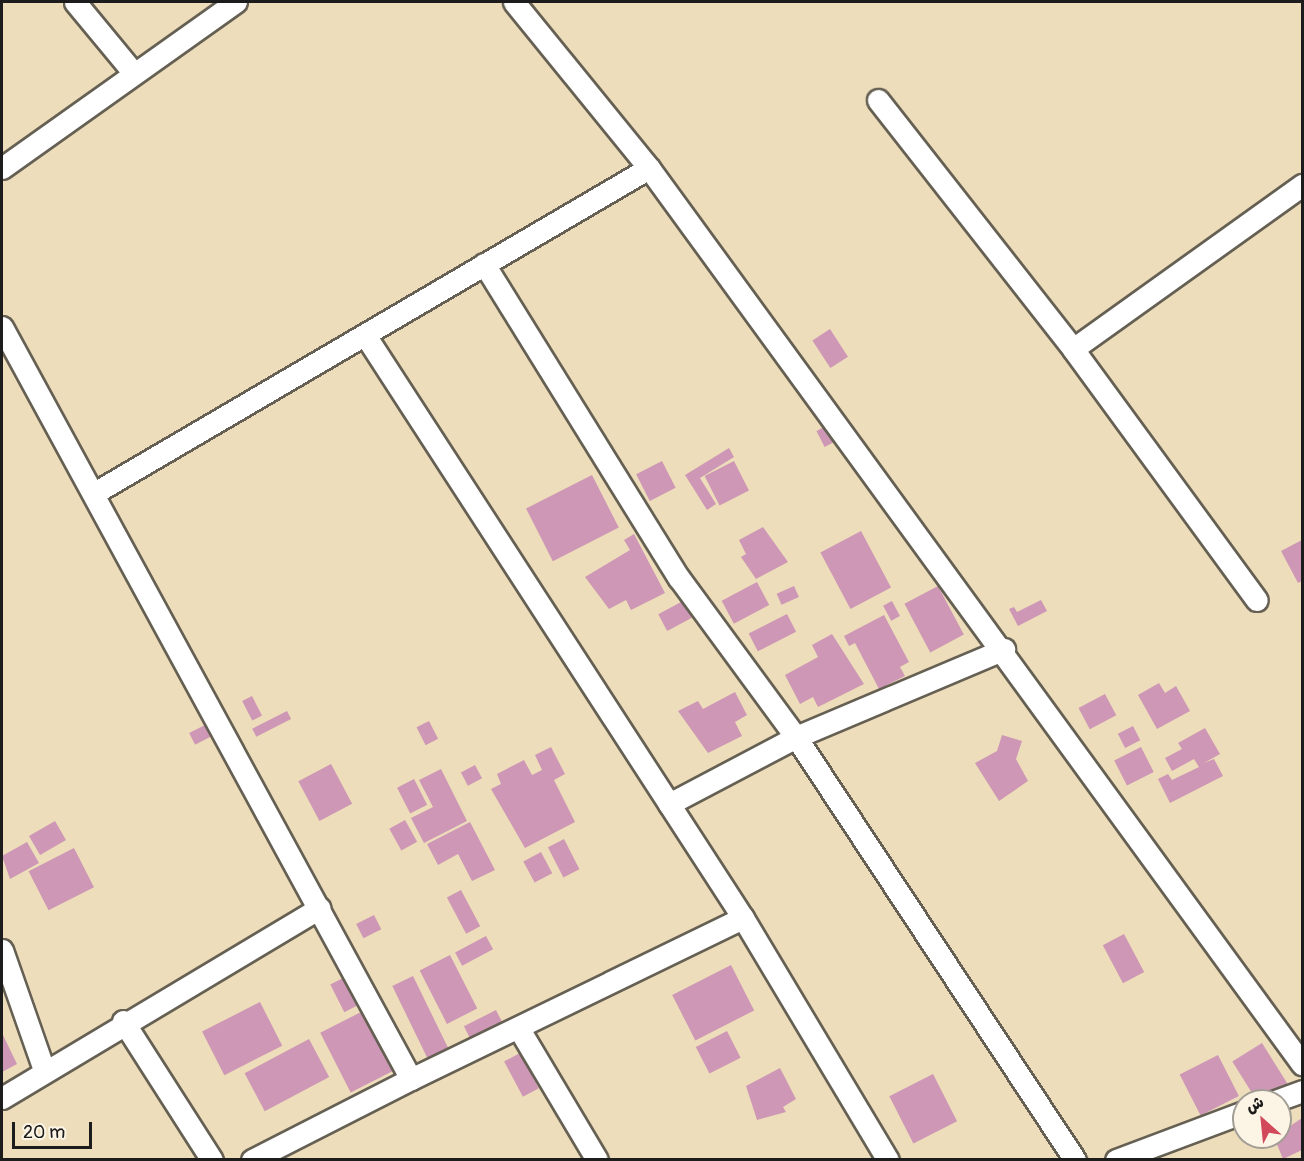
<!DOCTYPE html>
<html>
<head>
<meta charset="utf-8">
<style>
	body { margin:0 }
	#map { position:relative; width:1304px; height:1161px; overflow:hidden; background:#edddba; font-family:Pangolin,"Playpen Sans Arabic",sans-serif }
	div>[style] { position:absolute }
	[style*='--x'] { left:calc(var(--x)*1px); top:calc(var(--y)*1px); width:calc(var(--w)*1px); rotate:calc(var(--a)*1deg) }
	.building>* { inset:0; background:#cd97b5; transform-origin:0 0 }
	.roads { filter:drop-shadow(2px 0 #656053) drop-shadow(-2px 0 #656053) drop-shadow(0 2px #656053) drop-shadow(0 -2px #656053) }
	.minor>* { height:21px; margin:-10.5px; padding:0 10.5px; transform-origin:10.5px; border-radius:10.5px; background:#fff }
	span { translate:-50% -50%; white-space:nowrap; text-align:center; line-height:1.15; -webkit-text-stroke:5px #fcf5e5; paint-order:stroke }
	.frame { position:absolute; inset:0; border:3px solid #1c1c1c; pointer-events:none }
	.north { position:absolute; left:1232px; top:1089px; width:60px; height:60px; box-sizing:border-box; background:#fcf5e5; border:2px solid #a29e95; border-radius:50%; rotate:333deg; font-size:16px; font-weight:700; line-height:24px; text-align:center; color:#1c1c1c }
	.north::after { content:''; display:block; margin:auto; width:21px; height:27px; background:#d1495b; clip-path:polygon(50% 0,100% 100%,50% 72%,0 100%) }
	.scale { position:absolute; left:12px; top:1122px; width:80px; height:27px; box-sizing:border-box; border:3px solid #1c1c1c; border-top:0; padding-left:8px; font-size:18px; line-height:21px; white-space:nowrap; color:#1c1c1c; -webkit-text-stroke:4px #fcf5e5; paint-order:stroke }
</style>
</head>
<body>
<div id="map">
	<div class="building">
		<div style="left:830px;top:329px;width:33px;height:21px;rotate:57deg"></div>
		<div style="left:828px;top:425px;width:18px;height:13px;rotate:63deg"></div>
		<div style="clip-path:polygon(729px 448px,734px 457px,700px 478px,716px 504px,707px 510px,685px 475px)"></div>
		<div style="left:662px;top:461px;width:30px;height:29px;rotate:63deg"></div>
		<div style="left:734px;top:461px;width:33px;height:33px;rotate:63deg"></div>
		<div style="left:592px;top:475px;width:59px;height:74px;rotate:63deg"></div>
		<div style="clip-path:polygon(763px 527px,788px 562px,756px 579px,741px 557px,746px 554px,739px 540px)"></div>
		<div style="left:861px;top:531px;width:64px;height:46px;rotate:62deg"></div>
		<div style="clip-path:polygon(634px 534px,665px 593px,631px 610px,626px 600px,609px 609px,585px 577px,630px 550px,624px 540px)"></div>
		<div style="clip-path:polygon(1302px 540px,1302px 581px,1298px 583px,1281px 551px)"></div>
		<div style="left:757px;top:582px;width:26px;height:40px;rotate:62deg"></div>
		<div style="left:794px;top:586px;width:12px;height:19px;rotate:66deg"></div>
		<div style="left:938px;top:586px;width:55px;height:38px;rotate:62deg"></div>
		<div style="clip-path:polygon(1041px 600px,1047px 611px,1018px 626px,1009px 609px,1014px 607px,1017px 612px)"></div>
		<div style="left:683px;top:601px;width:19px;height:28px;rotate:62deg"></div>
		<div style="left:892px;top:601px;width:17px;height:10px;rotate:62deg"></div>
		<div style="left:787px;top:614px;width:20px;height:43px;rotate:63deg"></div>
		<div style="clip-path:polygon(884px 615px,909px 662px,900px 667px,905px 676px,879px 689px,855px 643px,849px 646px,844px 636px)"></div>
		<div style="clip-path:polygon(832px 634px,864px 684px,818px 707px,813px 697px,800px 704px,785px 675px,818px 657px,812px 645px)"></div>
		<div style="clip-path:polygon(1159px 683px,1165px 693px,1176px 686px,1190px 711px,1157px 729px,1138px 695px)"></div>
		<div style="clip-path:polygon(735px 692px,747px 715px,735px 722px,742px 736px,708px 753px,678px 711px,698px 701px,703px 709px)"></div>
		<div style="left:1105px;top:694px;width:24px;height:30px;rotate:62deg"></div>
		<div style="left:252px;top:696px;width:22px;height:11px;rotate:63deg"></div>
		<div style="left:287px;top:711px;width:9px;height:39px;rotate:63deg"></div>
		<div style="left:429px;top:721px;width:20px;height:14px;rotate:63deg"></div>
		<div style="left:207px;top:724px;width:13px;height:20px;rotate:63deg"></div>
		<div style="left:1133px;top:726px;width:16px;height:17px;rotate:63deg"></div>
		<div style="clip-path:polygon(1205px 728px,1220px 754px,1204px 763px,1214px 759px,1223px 776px,1170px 803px,1158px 779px,1168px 774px,1172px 780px,1199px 767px,1194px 759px,1172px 771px,1165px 758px,1182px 749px,1178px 743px)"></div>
		<div style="clip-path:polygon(1002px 735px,1022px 741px,1016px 759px,1028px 781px,999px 801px,975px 763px,997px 751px)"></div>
		<div style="clip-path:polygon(551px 747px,565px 774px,554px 780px,575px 822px,525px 848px,491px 789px,501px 784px,497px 774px,524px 760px,532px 775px,542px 770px,535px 755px)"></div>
		<div style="left:1141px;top:747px;width:28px;height:30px;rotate:63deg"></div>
		<div style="left:331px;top:764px;width:45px;height:37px;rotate:62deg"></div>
		<div style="left:475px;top:765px;width:15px;height:16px;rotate:62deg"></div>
		<div style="clip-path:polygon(441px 769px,467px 821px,424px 843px,411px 818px,433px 807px,419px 780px)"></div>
		<div style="left:414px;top:779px;width:29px;height:19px;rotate:63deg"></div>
		<div style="left:405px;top:820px;width:25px;height:18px;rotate:61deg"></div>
		<div style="left:55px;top:821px;width:22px;height:30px;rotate:60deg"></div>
		<div style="clip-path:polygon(470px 822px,495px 870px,472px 881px,458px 854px,438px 865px,427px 844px)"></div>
		<div style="left:564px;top:839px;width:34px;height:18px;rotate:63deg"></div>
		<div style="clip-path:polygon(27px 842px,39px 863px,10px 879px,2px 856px)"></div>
		<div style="left:74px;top:848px;width:44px;height:51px;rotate:63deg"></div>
		<div style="left:541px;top:852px;width:24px;height:20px;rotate:62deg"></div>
		<div style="left:461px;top:890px;width:41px;height:16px;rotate:62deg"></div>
		<div style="left:374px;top:915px;width:16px;height:20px;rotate:63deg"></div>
		<div style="left:1124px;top:934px;width:43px;height:24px;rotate:62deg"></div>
		<div style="left:486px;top:936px;width:15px;height:35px;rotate:62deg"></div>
		<div style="left:450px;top:955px;width:60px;height:34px;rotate:63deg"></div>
		<div style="left:731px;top:965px;width:51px;height:66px;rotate:63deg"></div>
		<div style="left:349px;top:975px;width:31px;height:21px;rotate:63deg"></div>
		<div style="left:413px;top:976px;width:81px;height:23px;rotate:64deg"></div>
		<div style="left:260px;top:1002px;width:49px;height:65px;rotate:63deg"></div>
		<div style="left:496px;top:1010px;width:13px;height:36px;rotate:63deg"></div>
		<div style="left:363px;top:1011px;width:67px;height:48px;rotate:63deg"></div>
		<div style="left:727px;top:1031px;width:30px;height:35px;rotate:63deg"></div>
		<div style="clip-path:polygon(2px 1033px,17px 1064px,2px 1072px)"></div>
		<div style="left:309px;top:1039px;width:43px;height:73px;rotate:62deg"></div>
		<div style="left:1262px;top:1043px;width:49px;height:35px;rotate:58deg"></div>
		<div style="left:520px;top:1053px;width:40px;height:18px;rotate:62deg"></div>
		<div style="left:1218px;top:1055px;width:46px;height:43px;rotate:63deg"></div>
		<div style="clip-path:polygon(780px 1068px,796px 1099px,783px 1107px,786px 1112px,757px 1120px,746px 1086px)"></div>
		<div style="left:933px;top:1074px;width:53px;height:49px;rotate:63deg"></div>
		<div style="clip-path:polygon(1302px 1118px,1302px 1150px,1283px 1159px,1274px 1137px)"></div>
	</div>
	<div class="roads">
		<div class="minor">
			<div style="--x:75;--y:2;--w:89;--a:50.4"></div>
			<div style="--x:514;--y:2;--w:214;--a:50.9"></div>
			<div style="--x:878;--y:100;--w:316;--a:51.9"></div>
			<div style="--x:1073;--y:349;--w:311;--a:53.8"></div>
			<div style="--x:2;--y:168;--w:287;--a:-35.4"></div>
			<div style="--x:484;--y:264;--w:370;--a:58.2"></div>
			<div style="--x:679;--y:578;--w:197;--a:53.7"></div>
			<div style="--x:796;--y:737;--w:507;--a:56.59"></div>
			<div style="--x:2;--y:327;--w:856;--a:61.46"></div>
			<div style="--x:411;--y:1079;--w:369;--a:-25.9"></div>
			<div style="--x:365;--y:335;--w:695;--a:57.04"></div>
			<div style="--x:743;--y:918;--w:282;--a:59.1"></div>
			<div style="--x:1073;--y:349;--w:282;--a:-35.6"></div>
			<div style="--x:96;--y:492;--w:641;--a:-30.37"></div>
			<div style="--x:649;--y:168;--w:1109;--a:53.92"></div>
			<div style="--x:669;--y:804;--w:144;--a:-27.8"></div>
			<div style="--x:796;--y:737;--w:226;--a:-22.9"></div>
			<div style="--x:2;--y:950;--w:127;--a:70.7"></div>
			<div style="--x:123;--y:1021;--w:165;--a:57.4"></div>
			<div style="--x:519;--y:1029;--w:152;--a:59.2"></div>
			<div style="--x:2;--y:1098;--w:370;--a:-30.9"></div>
			<div style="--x:1275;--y:1101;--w:29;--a:-20"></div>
			<div style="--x:252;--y:1160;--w:178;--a:-27"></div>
			<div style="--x:1116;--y:1160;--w:137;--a:-20.6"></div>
		</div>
	</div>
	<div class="frame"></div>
	<div class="north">ش</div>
	<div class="scale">20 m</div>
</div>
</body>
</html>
